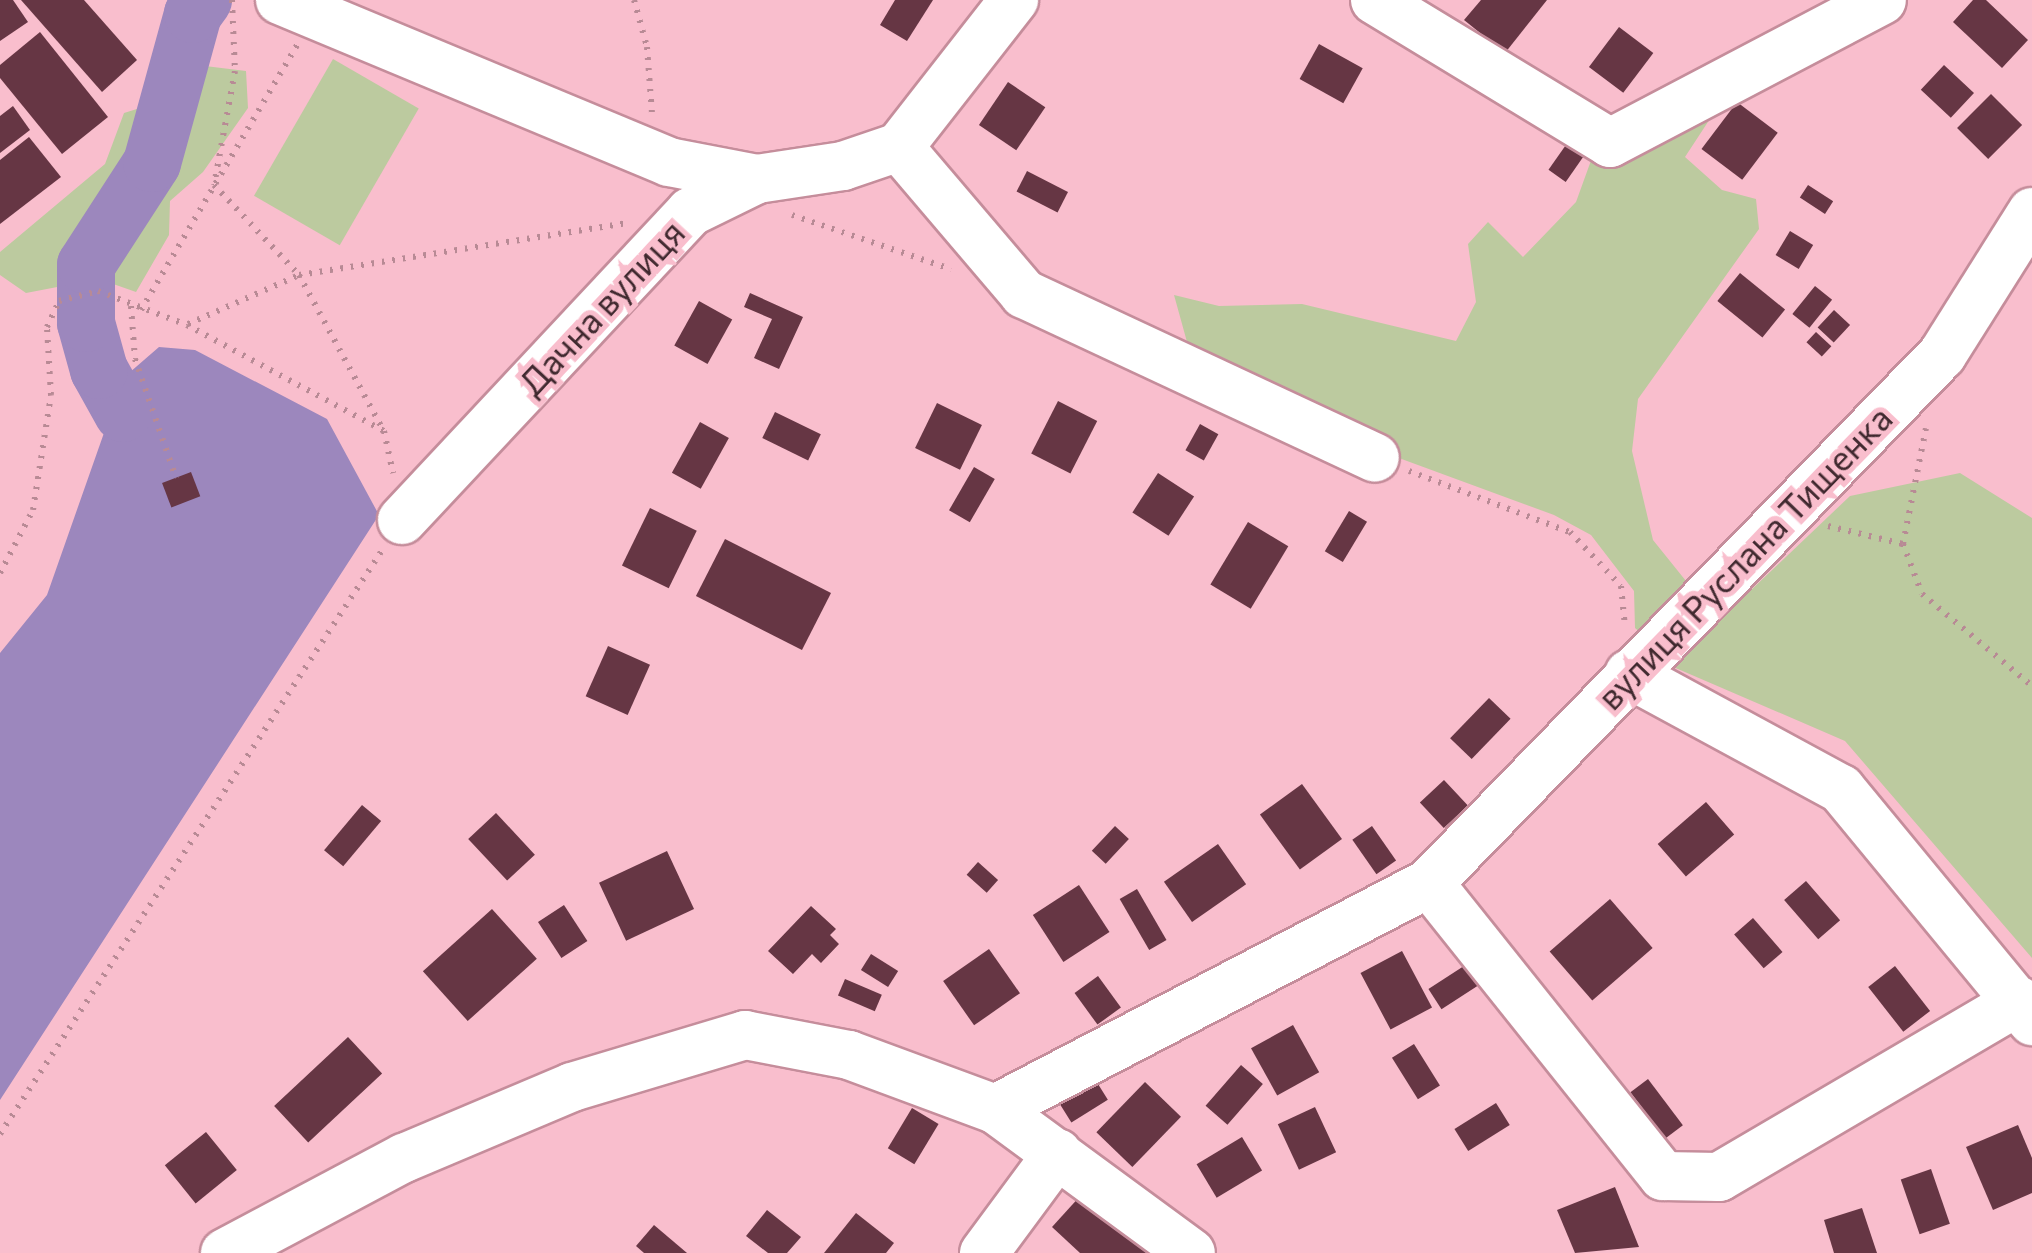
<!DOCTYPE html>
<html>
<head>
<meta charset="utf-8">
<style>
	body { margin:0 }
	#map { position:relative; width:2032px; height:1253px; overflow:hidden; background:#f9becd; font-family:Commissioner,sans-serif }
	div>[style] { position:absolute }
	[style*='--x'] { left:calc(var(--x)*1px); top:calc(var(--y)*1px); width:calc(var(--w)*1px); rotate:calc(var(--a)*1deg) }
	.green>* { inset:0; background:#bcca9f; transform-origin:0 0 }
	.water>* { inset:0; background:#9c87bd }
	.river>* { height:58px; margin:-29px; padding:0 29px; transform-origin:29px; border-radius:29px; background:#9c87bd }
	.building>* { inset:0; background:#663644; transform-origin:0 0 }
	.path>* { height:6px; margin-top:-3px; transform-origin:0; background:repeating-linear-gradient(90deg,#b88a95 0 2.5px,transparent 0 10.5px) }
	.roads { filter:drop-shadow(2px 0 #c58d9b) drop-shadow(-2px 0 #c58d9b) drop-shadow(0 2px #c58d9b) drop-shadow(0 -2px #c58d9b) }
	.minor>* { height:48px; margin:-24px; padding:0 24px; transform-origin:24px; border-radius:24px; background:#fff }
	span { translate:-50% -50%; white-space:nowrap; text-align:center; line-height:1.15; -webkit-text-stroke:10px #f9becd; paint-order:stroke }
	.street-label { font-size:35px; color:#40292f }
</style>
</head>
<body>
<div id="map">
	<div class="green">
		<div style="left:333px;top:59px;width:99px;height:158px;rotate:30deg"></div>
		<div style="clip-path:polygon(205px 66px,246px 71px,248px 108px,203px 172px,170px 201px,169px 235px,136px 292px,99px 279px,26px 293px,0 275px,0 252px,105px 164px,124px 113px,153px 104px,183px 109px)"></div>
		<div style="clip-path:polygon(1721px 102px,1685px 157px,1722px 190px,1756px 199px,1759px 229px,1638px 399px,1632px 451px,1653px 540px,1690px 586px,1647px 638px,1635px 628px,1634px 591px,1591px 535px,1554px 515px,1388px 454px,1192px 360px,1174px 295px,1219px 306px,1302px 304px,1456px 341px,1476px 302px,1468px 244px,1488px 222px,1523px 257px,1576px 202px,1597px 144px)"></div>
		<div style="clip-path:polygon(1960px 473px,2032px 518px,2032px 958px,1845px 741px,1671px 666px,1850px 496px)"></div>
	</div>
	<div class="water">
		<div style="clip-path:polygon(93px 335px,129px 373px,159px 347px,195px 350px,327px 419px,379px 515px,0 1100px,0 653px,47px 595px,111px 413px,87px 356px)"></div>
	</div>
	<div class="river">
		<div style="--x:123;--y:413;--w:49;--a:-119.2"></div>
		<div style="--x:99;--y:370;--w:49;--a:-105.5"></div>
		<div style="--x:86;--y:323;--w:58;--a:-90"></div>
		<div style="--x:86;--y:265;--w:121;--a:-57.1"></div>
		<div style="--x:152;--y:163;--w:155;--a:-74.6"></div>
		<div style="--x:193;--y:14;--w:17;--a:-54"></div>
	</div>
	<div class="building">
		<div style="clip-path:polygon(0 0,13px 0,28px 22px,0 41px)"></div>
		<div style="clip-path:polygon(21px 0,84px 0,137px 60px,102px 92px)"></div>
		<div style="clip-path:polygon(895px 0,933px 0,907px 41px,880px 25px)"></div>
		<div style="clip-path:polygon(1481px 0,1547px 0,1505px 53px,1464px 20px)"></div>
		<div style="clip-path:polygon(1973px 0,1986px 0,2028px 40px,2002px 68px,1953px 22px)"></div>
		<div style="left:1619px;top:27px;width:43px;height:50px;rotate:37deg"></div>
		<div style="clip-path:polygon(40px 32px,108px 117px,62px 154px,0 78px,0 65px)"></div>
		<div style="left:1319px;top:44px;width:50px;height:40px;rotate:29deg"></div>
		<div style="left:1944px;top:65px;width:41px;height:34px;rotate:43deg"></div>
		<div style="left:1008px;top:82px;width:45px;height:52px;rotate:34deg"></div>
		<div style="left:1991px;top:94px;width:44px;height:48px;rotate:45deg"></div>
		<div style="left:1737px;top:102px;width:51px;height:59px;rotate:37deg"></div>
		<div style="clip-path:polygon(13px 106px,30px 130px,0 153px,0 116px)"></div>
		<div style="clip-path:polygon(29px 137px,61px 177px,0 224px,0 160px)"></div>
		<div style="left:1568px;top:142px;width:21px;height:34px;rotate:35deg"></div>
		<div style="left:1027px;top:171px;width:46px;height:23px;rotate:27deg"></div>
		<div style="left:1808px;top:185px;width:30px;height:15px;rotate:33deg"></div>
		<div style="left:1790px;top:231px;width:27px;height:28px;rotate:31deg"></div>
		<div style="left:1740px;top:273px;width:58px;height:36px;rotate:39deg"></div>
		<div style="left:1815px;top:286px;width:22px;height:36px;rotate:39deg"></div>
		<div style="clip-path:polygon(750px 293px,803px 317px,779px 369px,754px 358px,772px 319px,744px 307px)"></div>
		<div style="left:699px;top:301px;width:38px;height:51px;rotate:29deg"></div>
		<div style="left:1834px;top:310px;width:22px;height:24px;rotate:43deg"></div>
		<div style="left:1816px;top:332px;width:21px;height:14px;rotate:43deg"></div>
		<div style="left:1058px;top:401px;width:44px;height:59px;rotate:27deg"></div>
		<div style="left:937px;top:403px;width:50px;height:50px;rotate:26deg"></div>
		<div style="left:775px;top:412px;width:51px;height:29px;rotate:26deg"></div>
		<div style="left:700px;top:422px;width:33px;height:58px;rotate:29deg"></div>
		<div style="left:1200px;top:424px;width:21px;height:30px;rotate:29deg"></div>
		<div style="left:974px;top:467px;width:24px;height:50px;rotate:30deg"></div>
		<div style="left:191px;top:472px;width:26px;height:31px;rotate:69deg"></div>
		<div style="left:1158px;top:473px;width:43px;height:47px;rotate:33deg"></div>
		<div style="left:650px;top:508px;width:52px;height:64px;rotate:26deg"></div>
		<div style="left:1349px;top:511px;width:21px;height:47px;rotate:31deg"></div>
		<div style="left:1248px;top:522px;width:47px;height:73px;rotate:31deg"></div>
		<div style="left:725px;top:539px;width:119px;height:64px;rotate:27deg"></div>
		<div style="left:608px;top:646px;width:46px;height:55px;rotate:24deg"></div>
		<div style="left:1489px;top:698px;width:30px;height:56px;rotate:44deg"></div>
		<div style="left:1444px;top:780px;width:35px;height:33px;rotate:47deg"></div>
		<div style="left:1302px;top:784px;width:68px;height:52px;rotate:54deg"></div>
		<div style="left:1706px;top:802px;width:43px;height:64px;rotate:49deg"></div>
		<div style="left:362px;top:805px;width:25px;height:59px;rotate:40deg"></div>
		<div style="left:496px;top:813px;width:57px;height:38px;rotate:47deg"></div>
		<div style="left:1115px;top:826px;width:19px;height:34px;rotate:43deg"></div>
		<div style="left:1372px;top:826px;width:42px;height:24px;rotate:55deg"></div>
		<div style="left:1218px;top:844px;width:49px;height:66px;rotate:55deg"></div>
		<div style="left:667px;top:851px;width:64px;height:75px;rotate:65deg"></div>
		<div style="left:978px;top:862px;width:27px;height:17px;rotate:42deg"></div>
		<div style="left:1806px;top:881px;width:52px;height:29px;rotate:49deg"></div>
		<div style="left:1079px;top:885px;width:56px;height:55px;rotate:57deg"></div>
		<div style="left:1137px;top:889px;width:59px;height:20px;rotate:60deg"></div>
		<div style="left:1610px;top:899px;width:65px;height:80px;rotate:49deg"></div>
		<div style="left:564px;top:905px;width:43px;height:31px;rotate:57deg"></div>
		<div style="clip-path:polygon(811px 906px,836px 929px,830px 935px,839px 944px,821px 963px,812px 954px,793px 974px,768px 951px)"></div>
		<div style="left:492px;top:909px;width:67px;height:93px;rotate:48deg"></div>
		<div style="left:1753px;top:918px;width:45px;height:25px;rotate:49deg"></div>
		<div style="left:989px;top:949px;width:54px;height:56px;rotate:55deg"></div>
		<div style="left:1402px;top:951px;width:64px;height:47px;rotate:62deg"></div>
		<div style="left:871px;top:954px;width:32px;height:19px;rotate:32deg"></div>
		<div style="left:1467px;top:964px;width:24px;height:46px;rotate:57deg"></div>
		<div style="left:1895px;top:966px;width:57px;height:34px;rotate:52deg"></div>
		<div style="left:1098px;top:976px;width:39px;height:29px;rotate:54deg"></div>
		<div style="left:845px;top:979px;width:40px;height:18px;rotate:23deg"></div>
		<div style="left:1293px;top:1025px;width:54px;height:48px;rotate:61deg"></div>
		<div style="left:348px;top:1037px;width:50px;height:101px;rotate:47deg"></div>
		<div style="left:1414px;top:1044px;width:49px;height:26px;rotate:58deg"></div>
		<div style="left:1241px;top:1065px;width:29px;height:54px;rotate:41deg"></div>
		<div style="left:1093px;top:1076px;width:28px;height:43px;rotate:58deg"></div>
		<div style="left:1648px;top:1079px;width:58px;height:22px;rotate:53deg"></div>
		<div style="left:1145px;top:1082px;width:50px;height:70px;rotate:44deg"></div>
		<div style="left:1496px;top:1103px;width:26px;height:49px;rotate:58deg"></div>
		<div style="left:1315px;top:1107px;width:50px;height:41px;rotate:65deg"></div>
		<div style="left:912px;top:1108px;width:31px;height:47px;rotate:31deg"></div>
		<div style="clip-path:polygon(2018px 1125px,2032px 1158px,2032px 1193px,1993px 1210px,1966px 1147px)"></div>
		<div style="left:206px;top:1132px;width:49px;height:53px;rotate:51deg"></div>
		<div style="left:1242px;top:1137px;width:39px;height:53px;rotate:59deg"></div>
		<div style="left:1931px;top:1169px;width:58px;height:32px;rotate:71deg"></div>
		<div style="clip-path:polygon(1615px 1187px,1639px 1247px,1575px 1253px,1557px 1210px)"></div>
		<div style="clip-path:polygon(1082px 1194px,1147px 1253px,1080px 1253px,1052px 1227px)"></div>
		<div style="clip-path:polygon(1862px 1208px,1877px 1253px,1834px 1253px,1824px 1220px)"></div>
		<div style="clip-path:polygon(767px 1210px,801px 1237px,787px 1253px,768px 1253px,746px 1236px)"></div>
		<div style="clip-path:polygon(856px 1213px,894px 1243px,886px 1253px,824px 1253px)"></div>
		<div style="clip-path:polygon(654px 1225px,687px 1253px,644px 1253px,636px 1246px)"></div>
	</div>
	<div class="path">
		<div style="--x:232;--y:0;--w:71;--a:87.6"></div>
		<div style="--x:235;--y:71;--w:116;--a:100.4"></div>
		<div style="--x:214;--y:185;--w:124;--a:46.6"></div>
		<div style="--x:299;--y:275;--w:176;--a:61.5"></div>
		<div style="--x:634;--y:0;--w:49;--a:74.5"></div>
		<div style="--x:647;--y:47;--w:67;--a:85.7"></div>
		<div style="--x:792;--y:215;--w:168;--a:18.8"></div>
		<div style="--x:131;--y:306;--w:53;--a:85.7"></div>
		<div style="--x:135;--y:359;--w:126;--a:71"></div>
		<div style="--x:141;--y:310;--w:308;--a:-59.5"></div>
		<div style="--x:188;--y:324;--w:121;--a:-23.8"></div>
		<div style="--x:299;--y:275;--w:331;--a:-9"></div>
		<div style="--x:1409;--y:471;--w:172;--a:20.8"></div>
		<div style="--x:1570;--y:532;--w:74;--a:46.6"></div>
		<div style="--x:1621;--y:586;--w:41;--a:84.4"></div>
		<div style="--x:1828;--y:526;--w:77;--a:13.5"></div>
		<div style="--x:1903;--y:544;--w:53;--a:69.2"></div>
		<div style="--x:1922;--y:594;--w:143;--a:39.9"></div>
		<div style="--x:1903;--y:544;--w:118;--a:-78.8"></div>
		<div style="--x:0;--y:573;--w:71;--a:-62.4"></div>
		<div style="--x:33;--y:510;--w:116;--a:-81.1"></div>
		<div style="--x:51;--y:395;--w:68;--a:-93.4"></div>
		<div style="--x:47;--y:327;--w:29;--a:-65"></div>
		<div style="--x:59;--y:301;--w:40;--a:-14.4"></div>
		<div style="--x:98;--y:291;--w:95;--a:20.9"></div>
		<div style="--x:187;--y:325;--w:224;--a:28.3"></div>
		<div style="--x:384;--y:431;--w:43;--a:77.9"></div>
		<div style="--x:0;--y:1134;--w:699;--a:-56.79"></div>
	</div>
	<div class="roads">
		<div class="minor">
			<div style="--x:280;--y:0;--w:421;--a:22.6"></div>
			<div style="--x:669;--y:162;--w:90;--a:10.9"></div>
			<div style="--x:1375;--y:0;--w:275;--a:31.3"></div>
			<div style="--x:1610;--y:143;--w:307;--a:-27.7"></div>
			<div style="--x:899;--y:147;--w:193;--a:49.6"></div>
			<div style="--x:1024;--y:294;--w:387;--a:25"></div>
			<div style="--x:402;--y:520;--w:422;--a:-46.9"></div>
			<div style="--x:690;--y:212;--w:75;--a:-26.2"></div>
			<div style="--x:757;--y:179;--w:87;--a:-8.6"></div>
			<div style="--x:843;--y:166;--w:59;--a:-18.7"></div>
			<div style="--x:899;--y:147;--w:187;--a:-52"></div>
			<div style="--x:1629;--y:674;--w:241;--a:28.5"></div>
			<div style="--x:1841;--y:789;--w:301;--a:50.5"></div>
			<div style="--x:1429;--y:883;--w:375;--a:51.4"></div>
			<div style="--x:1663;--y:1176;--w:56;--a:1"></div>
			<div style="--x:1719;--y:1177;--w:348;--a:-30.4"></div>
			<div style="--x:995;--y:1109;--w:489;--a:-27.5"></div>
			<div style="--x:1429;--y:883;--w:736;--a:-45.83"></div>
			<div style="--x:1942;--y:355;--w:169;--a:-57.8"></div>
			<div style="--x:225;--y:1253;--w:203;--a:-28"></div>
			<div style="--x:404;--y:1158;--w:182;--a:-22.9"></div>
			<div style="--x:572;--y:1087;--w:181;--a:-16.7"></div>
			<div style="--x:745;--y:1035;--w:106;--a:10.9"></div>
			<div style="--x:849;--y:1055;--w:156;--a:20.3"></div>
			<div style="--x:995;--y:1109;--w:243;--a:36.3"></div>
			<div style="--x:984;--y:1253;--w:124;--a:-53.5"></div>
		</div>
	</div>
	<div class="street-label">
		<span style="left:601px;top:307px;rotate:-47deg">Дачна вулиця</span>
		<span style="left:1744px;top:557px;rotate:-46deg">вулиця Руслана Тищенка</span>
	</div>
</div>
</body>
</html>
